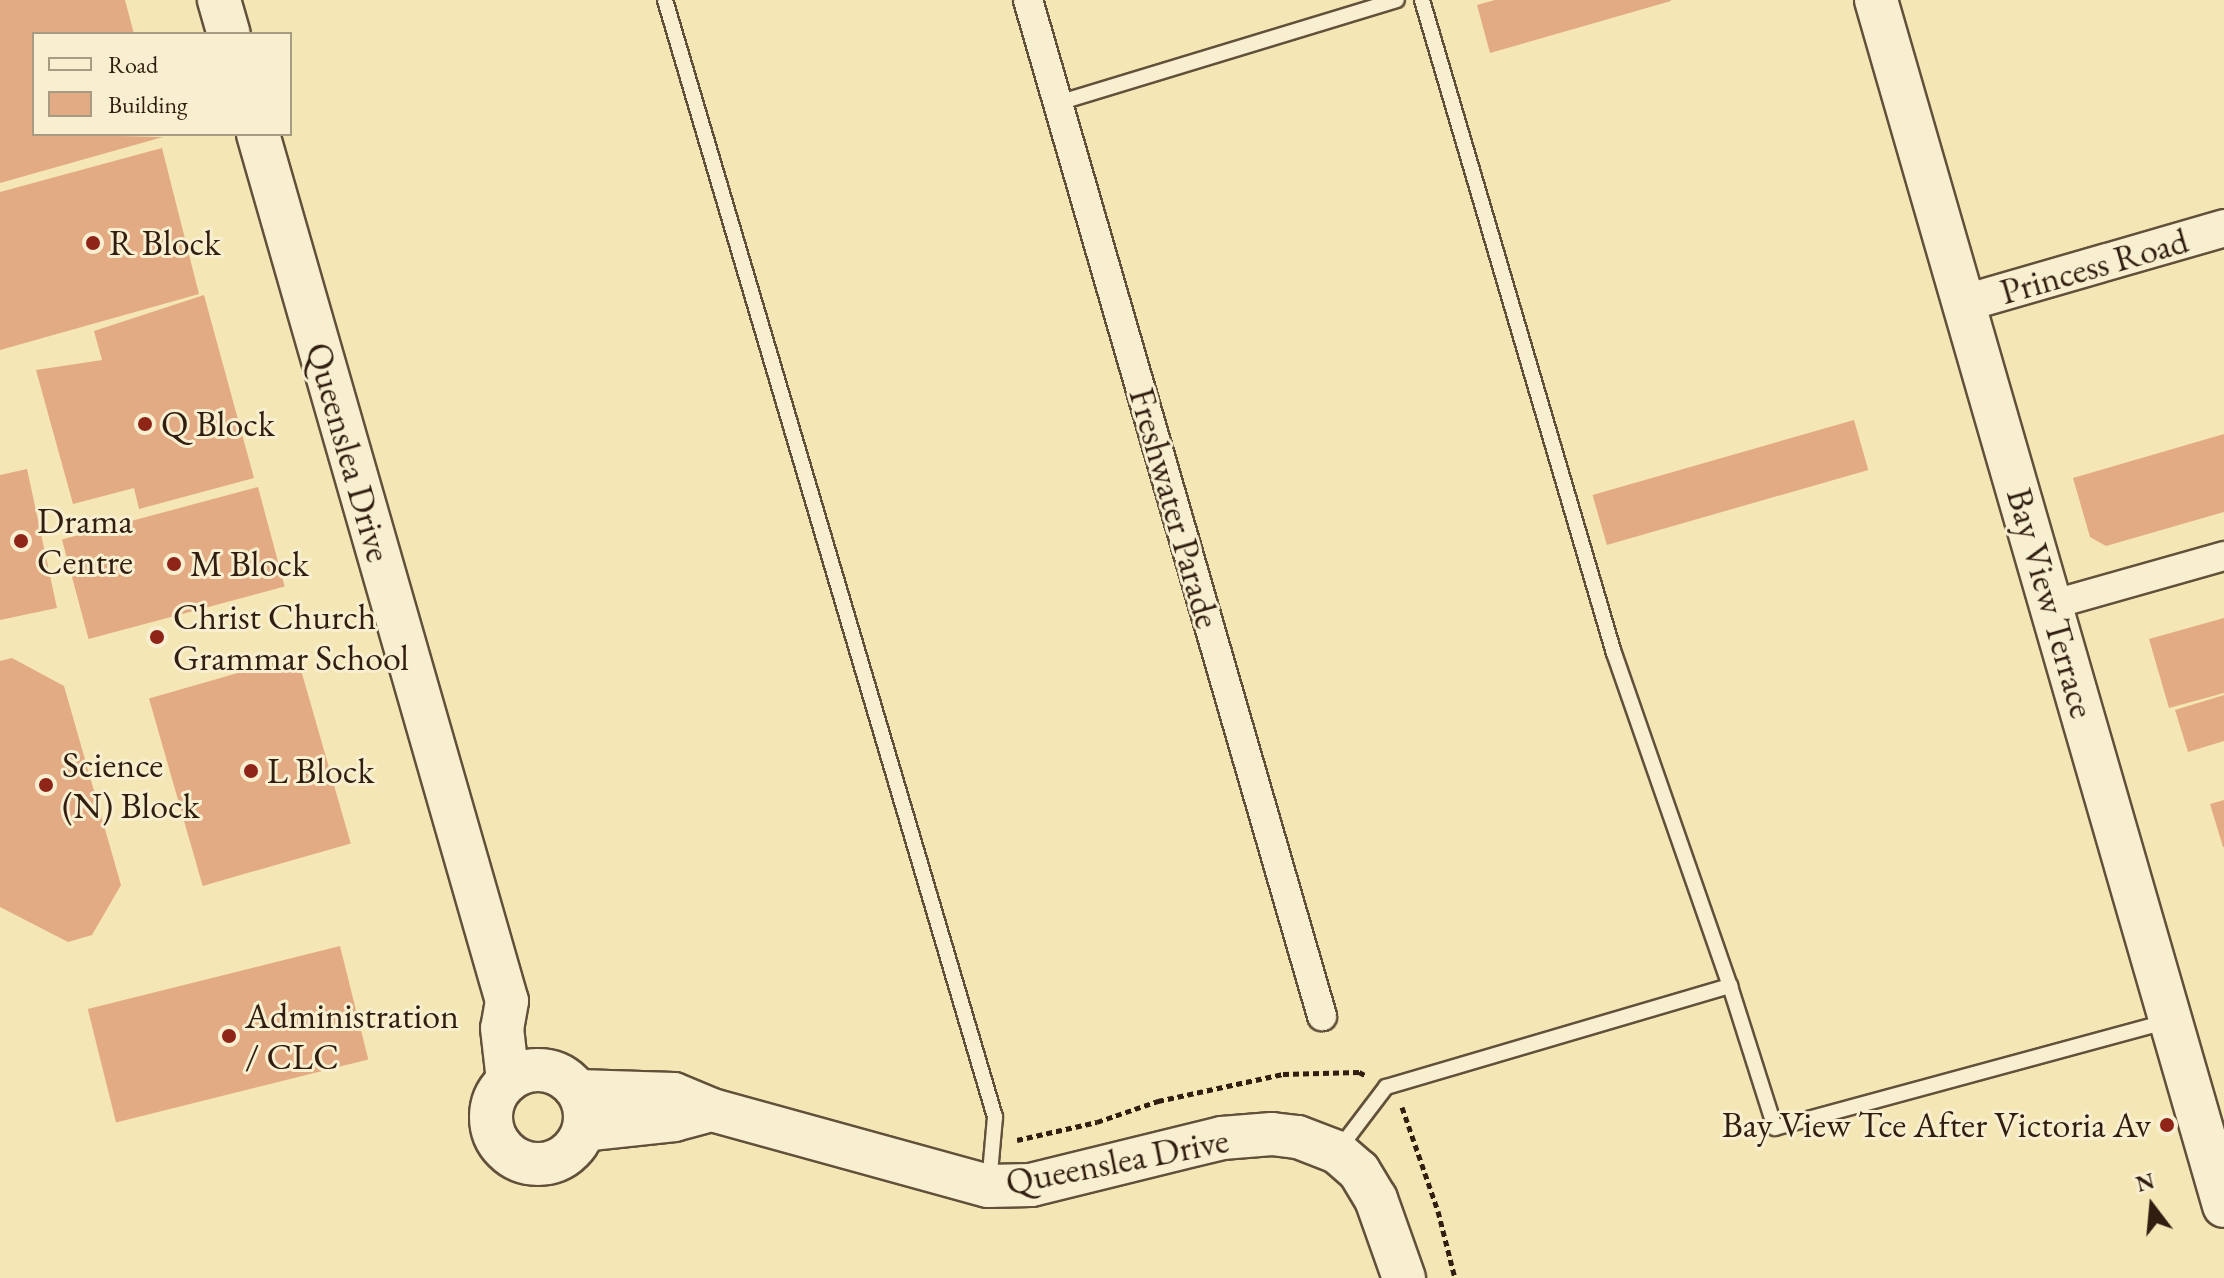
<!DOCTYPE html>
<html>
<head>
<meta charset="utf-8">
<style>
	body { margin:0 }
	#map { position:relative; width:2224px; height:1278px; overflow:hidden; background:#f5e6b6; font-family:"EB Garamond",serif }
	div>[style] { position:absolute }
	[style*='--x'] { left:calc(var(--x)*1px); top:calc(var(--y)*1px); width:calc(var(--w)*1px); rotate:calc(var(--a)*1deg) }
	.building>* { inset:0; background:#e3ab83; transform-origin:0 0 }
	.path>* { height:5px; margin-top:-2.5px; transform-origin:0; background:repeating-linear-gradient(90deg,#311e10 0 6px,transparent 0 10px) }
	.roads { filter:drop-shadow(2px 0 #62503a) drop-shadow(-2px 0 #62503a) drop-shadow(0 2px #62503a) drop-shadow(0 -2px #62503a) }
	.service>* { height:14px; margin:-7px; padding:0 7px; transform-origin:7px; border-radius:7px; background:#f8efd0 }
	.minor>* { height:28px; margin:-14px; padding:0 14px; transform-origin:14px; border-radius:14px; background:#f8efd0 }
	.tertiary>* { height:36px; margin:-18px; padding:0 18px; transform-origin:18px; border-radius:18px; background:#f8efd0 }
	.secondary>* { height:42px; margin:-21px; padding:0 21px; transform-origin:21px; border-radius:21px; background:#f8efd0 }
	.secondary>.ring { margin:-21px; padding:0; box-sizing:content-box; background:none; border:42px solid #f8efd0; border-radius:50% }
	.dots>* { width:22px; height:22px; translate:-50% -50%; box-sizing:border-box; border:4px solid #f8efd0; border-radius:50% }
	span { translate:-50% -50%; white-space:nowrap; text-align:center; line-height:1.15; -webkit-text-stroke:6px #f8efd0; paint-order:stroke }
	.poi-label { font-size:36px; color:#311e10 }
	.left { translate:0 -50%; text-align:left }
	.right { translate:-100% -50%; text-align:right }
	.street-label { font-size:36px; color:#311e10 }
	.legend { position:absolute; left:32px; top:32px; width:260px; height:104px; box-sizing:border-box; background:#f8efd0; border:2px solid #a89b83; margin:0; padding:10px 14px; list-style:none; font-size:24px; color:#311e10 }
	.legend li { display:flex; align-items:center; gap:16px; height:40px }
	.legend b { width:40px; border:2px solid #a89b83 }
	.north { position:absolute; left:2112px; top:1166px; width:80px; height:80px; -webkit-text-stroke:6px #f8efd0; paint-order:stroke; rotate:344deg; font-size:22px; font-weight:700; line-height:32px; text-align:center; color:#311e10 }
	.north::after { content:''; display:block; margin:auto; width:28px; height:36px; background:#311e10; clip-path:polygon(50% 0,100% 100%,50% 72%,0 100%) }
</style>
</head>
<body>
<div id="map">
	<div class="building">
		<div style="clip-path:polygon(0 0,125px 0,134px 34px,34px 34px,34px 134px,163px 137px,0 183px)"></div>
		<div style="clip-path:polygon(1495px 0,1671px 0,1671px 1px,1490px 53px,1477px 5px)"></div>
		<div style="clip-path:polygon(162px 148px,199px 294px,0 350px,0 192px)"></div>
		<div style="clip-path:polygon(204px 295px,254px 478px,139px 509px,134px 488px,73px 504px,36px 370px,102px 360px,94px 331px)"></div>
		<div style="left:1854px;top:420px;width:52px;height:272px;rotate:74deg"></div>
		<div style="clip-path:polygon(2224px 434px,2224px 512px,2106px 546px,2090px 537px,2073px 478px)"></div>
		<div style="clip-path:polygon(27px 469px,57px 608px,0 620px,0 475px)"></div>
		<div style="left:258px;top:487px;width:103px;height:203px;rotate:75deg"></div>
		<div style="clip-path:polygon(2224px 618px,2224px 693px,2169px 708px,2149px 639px)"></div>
		<div style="left:297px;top:656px;width:195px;height:154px;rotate:74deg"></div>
		<div style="clip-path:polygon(12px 658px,64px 686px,121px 885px,92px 935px,68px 942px,0 907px,0 661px)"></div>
		<div style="clip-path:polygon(2224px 695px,2224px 741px,2188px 752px,2175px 710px)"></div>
		<div style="clip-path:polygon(2224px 800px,2224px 847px,2223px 847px,2210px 804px)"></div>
		<div style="left:340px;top:946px;width:117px;height:260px;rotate:76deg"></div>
	</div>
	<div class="path">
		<div style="--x:1402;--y:1107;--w:110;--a:70.9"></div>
		<div style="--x:1438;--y:1211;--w:69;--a:75.8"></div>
		<div style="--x:1017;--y:1140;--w:82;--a:-12.7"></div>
		<div style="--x:1097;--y:1122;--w:65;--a:-19"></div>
		<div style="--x:1158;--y:1101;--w:128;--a:-12.2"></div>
		<div style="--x:1283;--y:1074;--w:76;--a:-1.5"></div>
		<div style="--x:1359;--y:1072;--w:7;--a:27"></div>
	</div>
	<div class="roads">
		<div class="service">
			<div style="--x:665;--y:0;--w:1165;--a:73.54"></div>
			<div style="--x:995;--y:1117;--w:67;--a:95.1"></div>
			<div style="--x:1422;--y:0;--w:681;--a:73.62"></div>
			<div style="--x:1614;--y:653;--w:353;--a:70.8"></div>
			<div style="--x:1730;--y:986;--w:149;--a:72.4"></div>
			<div style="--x:1775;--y:1128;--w:407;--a:-15.2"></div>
			<div style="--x:1058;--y:103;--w:354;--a:-16.9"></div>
			<div style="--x:1339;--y:1149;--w:78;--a:-52.8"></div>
			<div style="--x:1386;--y:1087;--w:359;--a:-16.4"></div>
		</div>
		<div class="minor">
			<div style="--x:1028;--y:0;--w:1058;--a:73.86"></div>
			<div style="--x:2051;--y:605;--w:180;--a:-15.8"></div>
		</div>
		<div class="tertiary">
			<div style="--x:1965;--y:303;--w:270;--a:-16.1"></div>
		</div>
		<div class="secondary">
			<div style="--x:219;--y:0;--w:35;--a:74"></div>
			<div style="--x:1876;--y:0;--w:1255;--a:73.9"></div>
			<div style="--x:258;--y:134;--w:902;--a:73.98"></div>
			<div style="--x:507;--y:1001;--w:27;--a:100"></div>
			<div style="--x:502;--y:1028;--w:53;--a:83.5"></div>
			<div class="ring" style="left:491px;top:1070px;width:52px;height:52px"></div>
			<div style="--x:578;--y:1091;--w:96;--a:1.8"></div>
			<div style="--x:674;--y:1094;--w:41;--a:22.8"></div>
			<div style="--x:712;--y:1110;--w:286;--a:15.4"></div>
			<div style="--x:988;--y:1186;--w:43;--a:-1.3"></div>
			<div style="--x:1031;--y:1185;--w:197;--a:-13.8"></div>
			<div style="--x:1222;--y:1138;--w:50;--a:-4.6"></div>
			<div style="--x:1272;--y:1134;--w:26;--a:7"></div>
			<div style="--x:1298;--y:1137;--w:42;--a:21"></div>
			<div style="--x:1337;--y:1152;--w:29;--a:41"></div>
			<div style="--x:1359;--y:1171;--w:33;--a:59"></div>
			<div style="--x:1376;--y:1199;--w:84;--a:70.5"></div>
			<div style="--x:584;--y:1130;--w:91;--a:-6.3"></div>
			<div style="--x:674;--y:1120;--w:30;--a:-15"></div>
		</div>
	</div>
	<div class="dots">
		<div style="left:93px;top:243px;background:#8f2418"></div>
		<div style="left:145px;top:424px;background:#8f2418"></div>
		<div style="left:21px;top:541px;background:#8f2418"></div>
		<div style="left:174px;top:564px;background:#8f2418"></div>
		<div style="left:157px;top:637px;background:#8f2418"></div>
		<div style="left:251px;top:771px;background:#8f2418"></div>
		<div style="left:46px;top:785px;background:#8f2418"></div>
		<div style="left:229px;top:1036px;background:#8f2418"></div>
		<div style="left:2167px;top:1125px;background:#8f2418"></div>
	</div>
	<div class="poi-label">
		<span class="left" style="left:109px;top:243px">R Block</span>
		<span class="left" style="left:161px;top:424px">Q Block</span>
		<span class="left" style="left:37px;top:541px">Drama<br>Centre</span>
		<span class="left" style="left:190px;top:564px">M Block</span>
		<span class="left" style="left:173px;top:637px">Christ Church<br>Grammar School</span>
		<span class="left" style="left:62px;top:785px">Science<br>(N) Block</span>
		<span class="left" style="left:267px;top:771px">L Block</span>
		<span class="left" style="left:245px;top:1036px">Administration<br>/ CLC</span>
		<span class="right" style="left:2151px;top:1125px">Bay View Tce After Victoria Av</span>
	</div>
	<div class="street-label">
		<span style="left:2094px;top:266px;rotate:-16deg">Princess Road</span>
		<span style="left:349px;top:452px;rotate:74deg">Queenslea Drive</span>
		<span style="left:1175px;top:508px;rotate:74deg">Freshwater Parade</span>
		<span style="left:2051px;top:603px;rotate:74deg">Bay View Terrace</span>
		<span style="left:1117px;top:1161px;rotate:-11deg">Queenslea Drive</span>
	</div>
	<ul class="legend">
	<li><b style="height:10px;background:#f8efd0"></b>Road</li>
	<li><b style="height:22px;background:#e3ab83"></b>Building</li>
	</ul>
	<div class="north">N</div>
</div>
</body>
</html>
